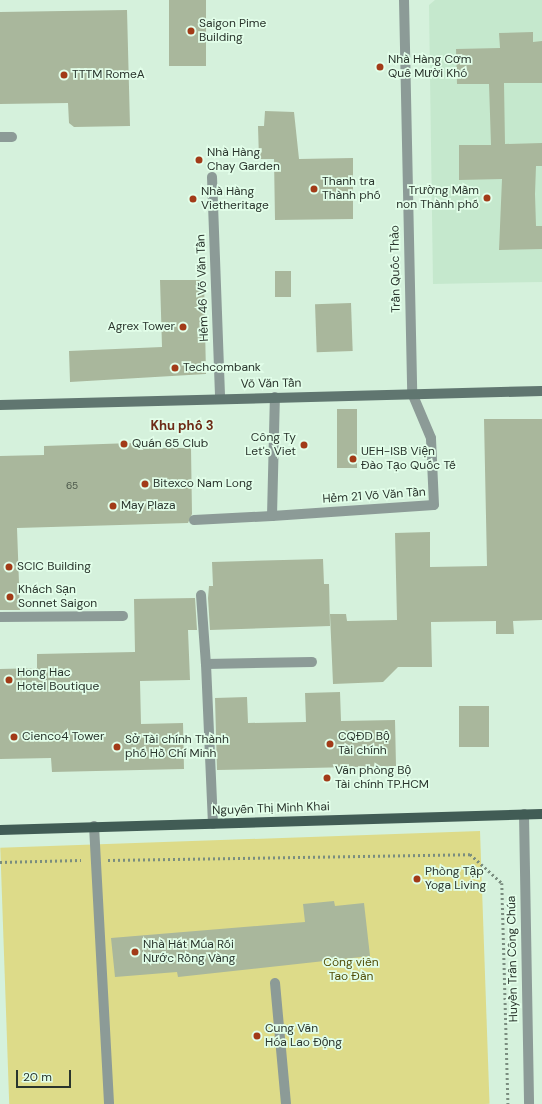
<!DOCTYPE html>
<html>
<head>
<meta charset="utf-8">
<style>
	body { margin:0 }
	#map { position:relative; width:542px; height:1104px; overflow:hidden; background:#d5f1dc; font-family:"DM Sans",sans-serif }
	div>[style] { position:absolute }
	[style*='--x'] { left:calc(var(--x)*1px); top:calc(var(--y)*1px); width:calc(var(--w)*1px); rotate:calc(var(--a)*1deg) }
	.built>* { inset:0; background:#c5e8cd }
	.green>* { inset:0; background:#dddb89; transform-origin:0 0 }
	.building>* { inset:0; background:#a9b79c; transform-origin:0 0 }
	.path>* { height:2.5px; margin-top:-1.25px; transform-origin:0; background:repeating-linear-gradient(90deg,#7a8d7f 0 2px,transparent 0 5px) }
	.service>* { height:10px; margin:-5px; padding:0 5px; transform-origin:5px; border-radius:5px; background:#8c9b97 }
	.minor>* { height:10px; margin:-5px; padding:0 5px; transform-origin:5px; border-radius:5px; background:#8c9b97 }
	.tertiary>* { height:10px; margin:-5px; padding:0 5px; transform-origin:5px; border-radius:5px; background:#8c9b97 }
	.secondary>* { height:10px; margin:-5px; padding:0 5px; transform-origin:5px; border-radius:5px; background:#607670 }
	.primary>* { height:10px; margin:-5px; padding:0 5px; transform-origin:5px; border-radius:5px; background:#415c55 }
	.dots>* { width:11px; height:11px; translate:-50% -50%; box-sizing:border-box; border:2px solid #e2fee9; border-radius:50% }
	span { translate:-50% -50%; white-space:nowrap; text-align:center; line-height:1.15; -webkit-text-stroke:3.5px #e2fee9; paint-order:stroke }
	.number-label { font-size:10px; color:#4a5649 }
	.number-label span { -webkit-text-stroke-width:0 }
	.poi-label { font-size:12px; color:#2a352d }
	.left { translate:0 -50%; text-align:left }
	.right { translate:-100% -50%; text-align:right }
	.street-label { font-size:12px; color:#2a352d }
	.park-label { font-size:12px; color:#514e08 }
	.neighbourhood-label { font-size:13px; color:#6d2b16; font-weight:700 }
	.scale { position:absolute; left:16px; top:1070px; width:55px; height:18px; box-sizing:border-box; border:2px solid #2a352d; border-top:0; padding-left:5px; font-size:12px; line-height:14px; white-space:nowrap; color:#2a352d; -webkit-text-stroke:3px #e2fee9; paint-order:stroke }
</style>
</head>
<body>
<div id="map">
	<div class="built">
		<div style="clip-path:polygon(435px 0,542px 0,542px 282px,433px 284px,429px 5px)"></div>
	</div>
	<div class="green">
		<div style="left:480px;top:831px;width:273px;height:480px;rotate:88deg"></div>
	</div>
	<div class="building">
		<div style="left:169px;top:0;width:37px;height:66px"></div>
		<div style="clip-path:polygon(127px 10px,130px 126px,74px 127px,69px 123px,68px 103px,0 104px,0 12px)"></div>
		<div style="clip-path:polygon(533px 32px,533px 42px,542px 41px,542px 83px,504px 83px,505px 144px,542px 143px,542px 166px,536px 166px,535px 194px,536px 226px,542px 226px,542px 249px,499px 250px,502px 179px,459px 180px,459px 145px,491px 145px,489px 84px,457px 84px,456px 49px,500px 48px,499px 33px)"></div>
		<div style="clip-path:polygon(265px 111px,294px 112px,299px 159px,353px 158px,353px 219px,275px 220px,274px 159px,259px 159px,258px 126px,264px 126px)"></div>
		<div style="left:275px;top:271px;width:16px;height:26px"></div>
		<div style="clip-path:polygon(160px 280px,204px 280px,206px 374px,70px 382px,69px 351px,162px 347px)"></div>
		<div style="left:351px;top:303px;width:48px;height:36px;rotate:88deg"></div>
		<div style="left:337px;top:409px;width:20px;height:59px"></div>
		<div style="clip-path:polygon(484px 419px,542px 419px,542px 620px,513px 621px,514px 634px,496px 634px,496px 621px,431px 622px,432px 667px,398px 667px,383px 682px,333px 684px,330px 614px,346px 614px,347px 621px,397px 620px,395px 533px,430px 532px,430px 567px,487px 566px)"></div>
		<div style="clip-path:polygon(162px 442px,162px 448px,191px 448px,192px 514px,188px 523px,17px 528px,20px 610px,0 610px,0 456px,44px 455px,44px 446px)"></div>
		<div style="clip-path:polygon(323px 559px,324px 584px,329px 584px,330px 626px,210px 630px,208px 598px,209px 586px,213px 586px,212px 562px)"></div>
		<div style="clip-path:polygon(195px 598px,197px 630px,188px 630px,190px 680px,140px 681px,141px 724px,183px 723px,184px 769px,52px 772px,51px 758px,0 759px,0 669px,37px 668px,37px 654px,135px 652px,134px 599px)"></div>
		<div style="clip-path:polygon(340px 692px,341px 721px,395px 720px,396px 766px,217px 770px,215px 698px,247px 697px,248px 723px,306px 722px,305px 693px)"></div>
		<div style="left:459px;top:706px;width:30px;height:41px"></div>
		<div style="clip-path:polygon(334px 901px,335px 906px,364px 903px,370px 956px,178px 977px,177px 972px,115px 977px,111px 938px,305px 922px,303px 904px)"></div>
	</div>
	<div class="path">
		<div style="--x:108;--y:860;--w:362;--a:-0.9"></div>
		<div style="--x:470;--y:854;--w:43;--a:42.2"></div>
		<div style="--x:502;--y:883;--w:221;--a:88.4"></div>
		<div style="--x:0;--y:862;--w:81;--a:-1.4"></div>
	</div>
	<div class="service">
		<div style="--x:0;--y:137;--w:12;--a:0"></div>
		<div style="--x:272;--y:516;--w:162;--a:-3.9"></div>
		<div style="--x:434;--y:505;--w:67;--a:-92.6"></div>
		<div style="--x:431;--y:438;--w:49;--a:-112.9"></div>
		<div style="--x:194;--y:520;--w:78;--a:-2.9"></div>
		<div style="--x:272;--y:516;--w:119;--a:-88.6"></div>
		<div style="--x:201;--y:595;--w:69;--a:85.9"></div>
		<div style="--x:206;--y:664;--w:106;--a:-1.1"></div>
		<div style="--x:206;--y:664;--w:160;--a:87.5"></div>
		<div style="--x:94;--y:826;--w:278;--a:86.9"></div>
		<div style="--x:275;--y:983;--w:121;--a:84.8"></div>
	</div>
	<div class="minor">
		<div style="--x:212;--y:177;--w:221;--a:87.9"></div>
		<div style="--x:0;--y:617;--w:123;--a:-0.5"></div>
		<div style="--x:524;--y:814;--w:290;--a:89"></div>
	</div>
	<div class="tertiary">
		<div style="--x:404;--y:0;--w:393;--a:88.8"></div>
	</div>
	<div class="secondary">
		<div style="--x:0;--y:405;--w:542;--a:-1.48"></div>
	</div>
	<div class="primary">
		<div style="--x:0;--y:830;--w:542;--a:-1.69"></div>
	</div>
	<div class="dots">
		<div style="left:191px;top:31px;background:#a23b18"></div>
		<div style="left:380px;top:67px;background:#a23b18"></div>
		<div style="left:64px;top:75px;background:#a23b18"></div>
		<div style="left:199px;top:160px;background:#a23b18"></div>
		<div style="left:314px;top:189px;background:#a23b18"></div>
		<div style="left:487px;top:198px;background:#a23b18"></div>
		<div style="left:193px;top:199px;background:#a23b18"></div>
		<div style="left:183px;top:327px;background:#a23b18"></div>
		<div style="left:175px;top:368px;background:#a23b18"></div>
		<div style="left:124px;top:444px;background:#a23b18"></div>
		<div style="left:304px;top:445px;background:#a23b18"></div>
		<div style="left:353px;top:459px;background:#a23b18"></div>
		<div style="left:145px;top:484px;background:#a23b18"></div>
		<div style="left:113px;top:506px;background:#a23b18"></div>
		<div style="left:9px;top:567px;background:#a23b18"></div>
		<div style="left:10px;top:597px;background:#a23b18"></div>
		<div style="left:9px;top:680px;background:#a23b18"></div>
		<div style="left:14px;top:737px;background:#a23b18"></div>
		<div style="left:330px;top:744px;background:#a23b18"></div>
		<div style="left:117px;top:747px;background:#a23b18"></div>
		<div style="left:327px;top:778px;background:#a23b18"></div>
		<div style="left:417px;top:879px;background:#a23b18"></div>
		<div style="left:135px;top:952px;background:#a23b18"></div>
		<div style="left:257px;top:1036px;background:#a23b18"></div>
	</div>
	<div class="number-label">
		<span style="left:72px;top:486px">65</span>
	</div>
	<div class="poi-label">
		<span class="left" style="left:199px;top:31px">Saigon Pime<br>Building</span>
		<span class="left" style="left:388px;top:67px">Nhà Hàng Cơm<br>Quê Mười Khó</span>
		<span class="left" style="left:72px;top:75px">TTTM RomeA</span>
		<span class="left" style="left:207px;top:160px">Nhà Hàng<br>Chay Garden</span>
		<span class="left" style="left:322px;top:189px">Thanh tra<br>Thành phố</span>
		<span class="right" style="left:479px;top:198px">Trường Mầm<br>non Thành phố</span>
		<span class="left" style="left:201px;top:199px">Nhà Hàng<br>Vietheritage</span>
		<span class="right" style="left:175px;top:327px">Agrex Tower</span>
		<span class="left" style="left:183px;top:368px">Techcombank</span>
		<span class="right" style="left:296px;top:445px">Công Ty<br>Let's Viet</span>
		<span class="left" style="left:132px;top:444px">Quán 65 Club</span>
		<span class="left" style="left:361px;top:459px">UEH-ISB Viện<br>Đào Tạo Quốc Tế</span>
		<span class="left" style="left:153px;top:484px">Bitexco Nam Long</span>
		<span class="left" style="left:121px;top:506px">May Plaza</span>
		<span class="left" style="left:17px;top:567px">SCIC Building</span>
		<span class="left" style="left:18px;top:597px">Khách Sạn<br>Sonnet Saigon</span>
		<span class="left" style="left:17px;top:680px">Hong Hac<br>Hotel Boutique</span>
		<span class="left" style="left:22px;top:737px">Cienco4 Tower</span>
		<span class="left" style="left:338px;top:744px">CQĐD Bộ<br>Tài chính</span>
		<span class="left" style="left:125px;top:747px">Sở Tài chính Thành<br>phố Hồ Chí Minh</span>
		<span class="left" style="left:335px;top:778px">Văn phòng Bộ<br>Tài chính TP.HCM</span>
		<span class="left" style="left:425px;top:879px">Phòng Tập<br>Yoga Living</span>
		<span class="left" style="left:143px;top:952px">Nhà Hát Múa Rối<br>Nước Rồng Vàng</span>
		<span class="left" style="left:265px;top:1036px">Cung Văn<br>Hóa Lao Động</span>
	</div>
	<div class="street-label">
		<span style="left:396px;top:269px;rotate:-91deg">Trần Quốc Thảo</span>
		<span style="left:203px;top:288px;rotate:-92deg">Hẻm 46 Võ Văn Tần</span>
		<span style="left:271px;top:384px;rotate:-1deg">Võ Văn Tần</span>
		<span style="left:374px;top:496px;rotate:-4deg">Hẻm 21 Võ Văn Tần</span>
		<span style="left:271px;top:809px;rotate:-2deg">Nguyễn Thị Minh Khai</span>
		<span style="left:513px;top:959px;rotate:-91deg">Huyền Trân Công Chúa</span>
	</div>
	<div class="park-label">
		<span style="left:351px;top:970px">Công viên<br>Tao Đàn</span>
	</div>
	<div class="neighbourhood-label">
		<span style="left:182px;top:426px">Khu phố 3</span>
	</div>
	<div class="scale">20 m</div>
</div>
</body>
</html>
